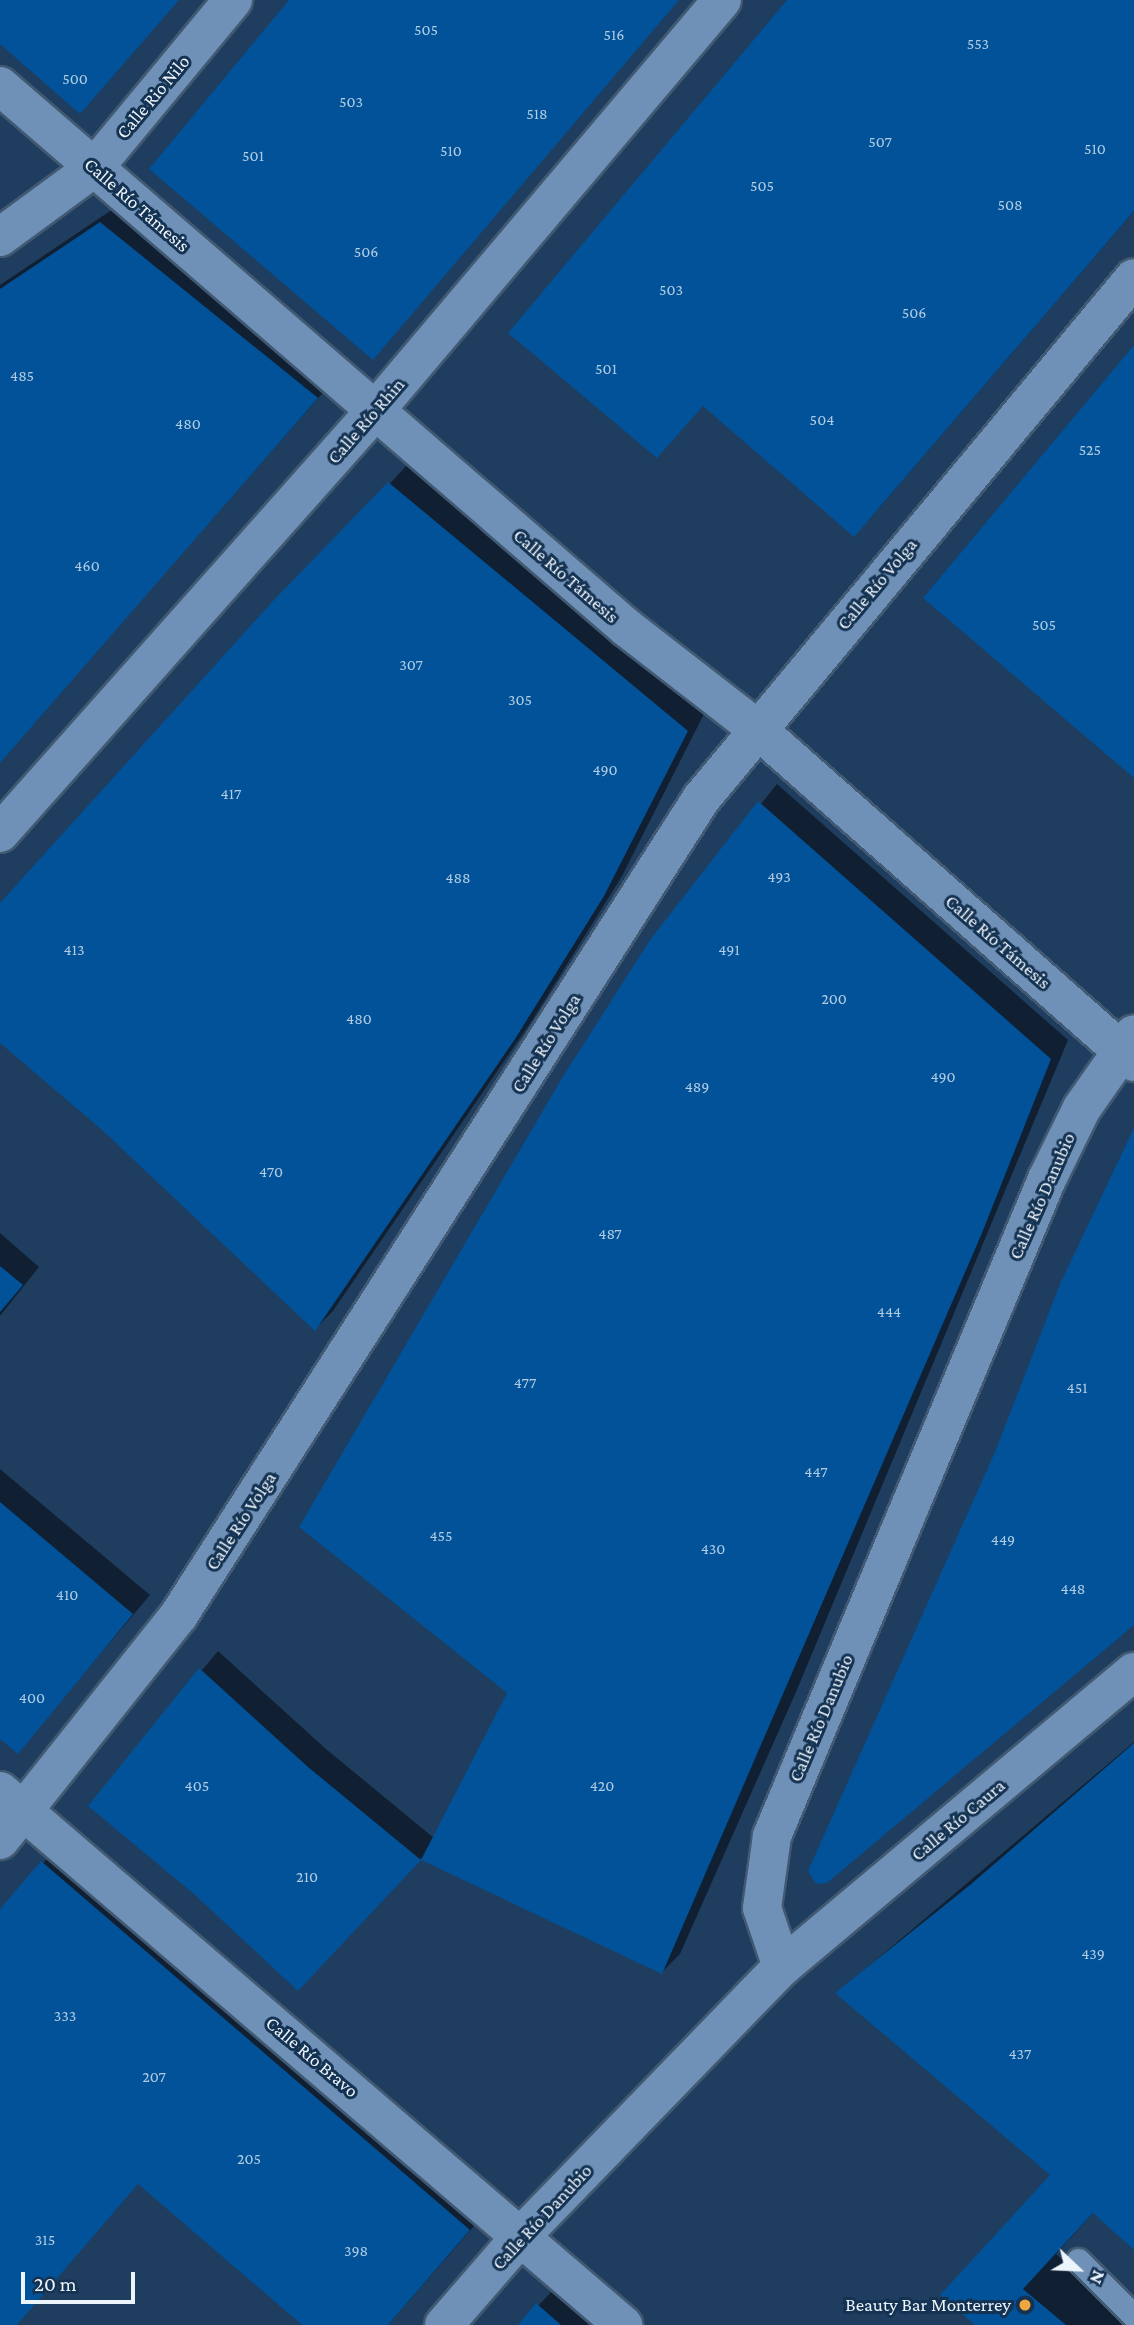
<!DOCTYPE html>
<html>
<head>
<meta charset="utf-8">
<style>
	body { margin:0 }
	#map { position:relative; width:1134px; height:2325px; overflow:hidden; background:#1f3d5e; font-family:"Crimson Pro",serif }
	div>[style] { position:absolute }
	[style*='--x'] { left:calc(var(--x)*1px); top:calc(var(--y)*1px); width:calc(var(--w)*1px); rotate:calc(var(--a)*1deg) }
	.shadow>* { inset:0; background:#0007 }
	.building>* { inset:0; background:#015298 }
	.roads { filter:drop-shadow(2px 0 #415972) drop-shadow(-2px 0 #415972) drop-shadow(0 2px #415972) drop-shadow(0 -2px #415972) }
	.service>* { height:23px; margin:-11.5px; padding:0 11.5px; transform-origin:11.5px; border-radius:11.5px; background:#7091b7 }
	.minor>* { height:38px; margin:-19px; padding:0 19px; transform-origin:19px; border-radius:19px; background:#7091b7 }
	.tertiary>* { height:38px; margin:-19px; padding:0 19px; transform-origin:19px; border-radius:19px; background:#7091b7 }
	.dots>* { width:19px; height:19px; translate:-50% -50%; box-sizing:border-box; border:4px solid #143252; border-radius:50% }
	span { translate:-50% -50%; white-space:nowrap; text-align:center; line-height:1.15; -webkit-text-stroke:6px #143252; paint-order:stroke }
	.number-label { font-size:16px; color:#b1cce3 }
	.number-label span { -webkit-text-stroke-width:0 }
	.street-label { font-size:19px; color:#ecf4fc }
	.poi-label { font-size:19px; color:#ecf4fc }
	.right { translate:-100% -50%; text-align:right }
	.north { position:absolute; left:1043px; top:2234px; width:70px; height:70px; -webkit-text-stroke:5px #143252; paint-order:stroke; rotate:113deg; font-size:19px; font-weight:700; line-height:28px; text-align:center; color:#ecf4fc }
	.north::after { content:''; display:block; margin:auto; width:24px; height:32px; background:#ecf4fc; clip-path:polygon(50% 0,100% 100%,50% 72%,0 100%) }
	.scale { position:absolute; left:21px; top:2272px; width:114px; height:32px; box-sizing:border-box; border:4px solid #ecf4fc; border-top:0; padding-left:9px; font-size:21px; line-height:24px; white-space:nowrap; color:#ecf4fc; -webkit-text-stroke:5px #143252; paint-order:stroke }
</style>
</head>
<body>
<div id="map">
	<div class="shadow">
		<div style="clip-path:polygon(294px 0,678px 0,373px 358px)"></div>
		<div style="clip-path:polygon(789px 0,1134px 0,1134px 211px,872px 516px,704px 404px,510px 333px)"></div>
		<div style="clip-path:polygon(119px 205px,335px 379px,0 760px,0 285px)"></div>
		<div style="clip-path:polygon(407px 465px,705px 712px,622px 876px,533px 1019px,333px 1311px,315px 1329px,103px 1128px,0 1040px,0 906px)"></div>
		<div style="clip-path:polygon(777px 784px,1068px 1040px,796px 1692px,680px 1954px,662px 1972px,421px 1858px,316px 1971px,196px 1893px,90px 1805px,218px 1651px,326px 1749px,434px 1838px,509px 1692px,652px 941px)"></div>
		<div style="clip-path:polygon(0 1233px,39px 1267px,0 1316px)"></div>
		<div style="clip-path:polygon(0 1469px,150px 1595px,18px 1751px,0 1736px)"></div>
		<div style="clip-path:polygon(1134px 1742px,1134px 2247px,1094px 2212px,1056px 2254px,1134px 2320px,1134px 2325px,978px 2325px,1052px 2175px,837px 1993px)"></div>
		<div style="clip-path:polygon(60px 1844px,487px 2211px,388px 2325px,304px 2325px,139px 2182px,16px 2325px,0 2325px,0 1912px)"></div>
		<div style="clip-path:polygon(556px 2287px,599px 2325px,520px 2325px)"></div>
	</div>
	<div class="building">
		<div style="clip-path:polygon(0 0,179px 0,80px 114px,0 44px)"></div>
		<div style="clip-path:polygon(289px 0,679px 0,373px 360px,149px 169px)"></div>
		<div style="clip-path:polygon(787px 0,1134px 0,1134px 211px,854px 537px,703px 406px,657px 458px,508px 333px)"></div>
		<div style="clip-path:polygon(100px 222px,318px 398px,0 763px,0 289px)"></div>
		<div style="clip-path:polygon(1134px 345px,1134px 778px,923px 598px)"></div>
		<div style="clip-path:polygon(388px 482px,688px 731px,604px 896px,515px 1039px,315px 1331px,101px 1129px,0 1043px,0 903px,272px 602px)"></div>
		<div style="clip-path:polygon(758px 801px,1051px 1059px,982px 1233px,662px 1974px,421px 1860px,298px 1991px,195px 1895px,88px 1806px,199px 1668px,308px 1767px,421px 1860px,507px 1693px,299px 1527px,562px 1078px,650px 940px)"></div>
		<div style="clip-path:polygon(1134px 1128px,1134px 1625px,827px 1883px,816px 1884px,808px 1871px,995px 1452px,1060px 1284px)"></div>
		<div style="clip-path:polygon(0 1266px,23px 1285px,0 1312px)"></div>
		<div style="clip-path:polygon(0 1502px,133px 1614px,18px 1754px,0 1739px)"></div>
		<div style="clip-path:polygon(1134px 1743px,1134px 2250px,1093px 2213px,1023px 2289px,1066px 2325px,975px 2325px,940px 2295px,1050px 2175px,835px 1993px,970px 1885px)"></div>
		<div style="clip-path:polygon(41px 1861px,470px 2230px,388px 2325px,302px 2325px,138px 2184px,17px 2325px,0 2325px,0 1909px)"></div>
		<div style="clip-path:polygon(536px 2303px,561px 2325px,518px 2325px)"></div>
	</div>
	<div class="roads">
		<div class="service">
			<div style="--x:1078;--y:2260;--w:79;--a:45"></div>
		</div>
		<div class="minor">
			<div style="--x:0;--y:86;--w:829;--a:40.84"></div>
			<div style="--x:627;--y:628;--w:165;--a:37.8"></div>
			<div style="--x:757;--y:729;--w:503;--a:41.45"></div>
			<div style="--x:0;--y:237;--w:117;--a:-36.3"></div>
			<div style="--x:94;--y:168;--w:218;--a:-50.4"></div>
			<div style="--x:0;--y:833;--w:563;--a:-48.38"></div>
			<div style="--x:374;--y:412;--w:539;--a:-49.81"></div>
			<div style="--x:0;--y:1840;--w:288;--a:-51.5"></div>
			<div style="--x:179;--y:1615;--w:969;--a:-57.39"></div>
			<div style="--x:701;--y:799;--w:677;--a:-50.27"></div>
			<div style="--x:782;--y:1967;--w:62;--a:-108.7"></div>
			<div style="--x:762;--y:1908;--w:73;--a:-82.1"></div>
			<div style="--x:772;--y:1836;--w:712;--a:-67.29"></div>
			<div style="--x:1047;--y:1179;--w:79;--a:-63.8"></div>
			<div style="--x:1082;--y:1108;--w:90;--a:-54.9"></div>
			<div style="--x:444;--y:2325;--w:118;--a:-49.1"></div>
			<div style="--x:521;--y:2236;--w:375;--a:-45.9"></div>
			<div style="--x:782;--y:1967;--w:459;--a:-40"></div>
		</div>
		<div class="tertiary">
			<div style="--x:0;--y:1791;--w:821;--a:40.6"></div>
		</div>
	</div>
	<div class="dots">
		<div style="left:1025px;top:2305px;background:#efa73d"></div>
	</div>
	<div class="number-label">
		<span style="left:426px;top:30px">505</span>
		<span style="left:614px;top:35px">516</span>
		<span style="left:978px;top:44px">553</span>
		<span style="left:75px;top:79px">500</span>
		<span style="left:351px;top:102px">503</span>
		<span style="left:537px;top:114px">518</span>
		<span style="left:880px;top:142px">507</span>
		<span style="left:1095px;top:149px">510</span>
		<span style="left:451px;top:151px">510</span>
		<span style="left:253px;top:156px">501</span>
		<span style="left:762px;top:186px">505</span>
		<span style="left:1010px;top:205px">508</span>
		<span style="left:366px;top:252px">506</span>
		<span style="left:671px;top:290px">503</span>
		<span style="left:914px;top:313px">506</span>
		<span style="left:606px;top:369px">501</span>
		<span style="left:22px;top:376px">485</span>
		<span style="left:822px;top:420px">504</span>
		<span style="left:188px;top:424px">480</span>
		<span style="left:1090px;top:450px">525</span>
		<span style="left:87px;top:566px">460</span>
		<span style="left:1044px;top:625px">505</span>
		<span style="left:411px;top:665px">307</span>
		<span style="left:520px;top:700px">305</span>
		<span style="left:605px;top:770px">490</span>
		<span style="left:231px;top:794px">417</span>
		<span style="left:779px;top:877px">493</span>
		<span style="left:458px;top:878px">488</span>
		<span style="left:74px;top:950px">413</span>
		<span style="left:729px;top:950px">491</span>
		<span style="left:834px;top:999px">200</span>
		<span style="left:359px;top:1019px">480</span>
		<span style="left:943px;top:1077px">490</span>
		<span style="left:697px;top:1087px">489</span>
		<span style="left:271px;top:1172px">470</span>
		<span style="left:610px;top:1234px">487</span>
		<span style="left:889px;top:1312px">444</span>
		<span style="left:525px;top:1383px">477</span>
		<span style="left:1077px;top:1388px">451</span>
		<span style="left:816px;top:1472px">447</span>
		<span style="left:441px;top:1536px">455</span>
		<span style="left:1003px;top:1540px">449</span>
		<span style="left:713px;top:1549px">430</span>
		<span style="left:1073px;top:1589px">448</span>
		<span style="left:67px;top:1595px">410</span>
		<span style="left:32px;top:1698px">400</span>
		<span style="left:197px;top:1786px">405</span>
		<span style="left:602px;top:1786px">420</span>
		<span style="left:307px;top:1877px">210</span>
		<span style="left:1093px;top:1954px">439</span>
		<span style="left:65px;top:2016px">333</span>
		<span style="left:1020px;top:2054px">437</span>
		<span style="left:154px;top:2077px">207</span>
		<span style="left:249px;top:2159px">205</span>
		<span style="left:45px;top:2240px">315</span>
		<span style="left:356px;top:2251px">398</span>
	</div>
	<div class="street-label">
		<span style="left:153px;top:97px;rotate:-50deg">Calle Rio Nilo</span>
		<span style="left:137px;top:205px;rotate:41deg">Calle Río Támesis</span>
		<span style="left:366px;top:421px;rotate:-49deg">Calle Río Rhin</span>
		<span style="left:566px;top:576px;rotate:41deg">Calle Río Támesis</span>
		<span style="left:877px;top:584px;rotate:-50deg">Calle Río Volga</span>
		<span style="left:998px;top:942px;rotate:41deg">Calle Río Támesis</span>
		<span style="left:546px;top:1043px;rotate:-58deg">Calle Río Volga</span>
		<span style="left:1042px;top:1196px;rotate:-66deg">Calle Río Danubio</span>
		<span style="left:241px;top:1521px;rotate:-57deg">Calle Río Volga</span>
		<span style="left:821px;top:1718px;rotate:-67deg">Calle Río Danubio</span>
		<span style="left:958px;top:1820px;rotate:-40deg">Calle Río Caura</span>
		<span style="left:312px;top:2057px;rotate:40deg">Calle Río Bravo</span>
		<span style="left:542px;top:2217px;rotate:-47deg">Calle Río Danubio</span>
	</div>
	<div class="poi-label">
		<span class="right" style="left:1011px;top:2305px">Beauty Bar Monterrey</span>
	</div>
	<div class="north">N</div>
	<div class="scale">20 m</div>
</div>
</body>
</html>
